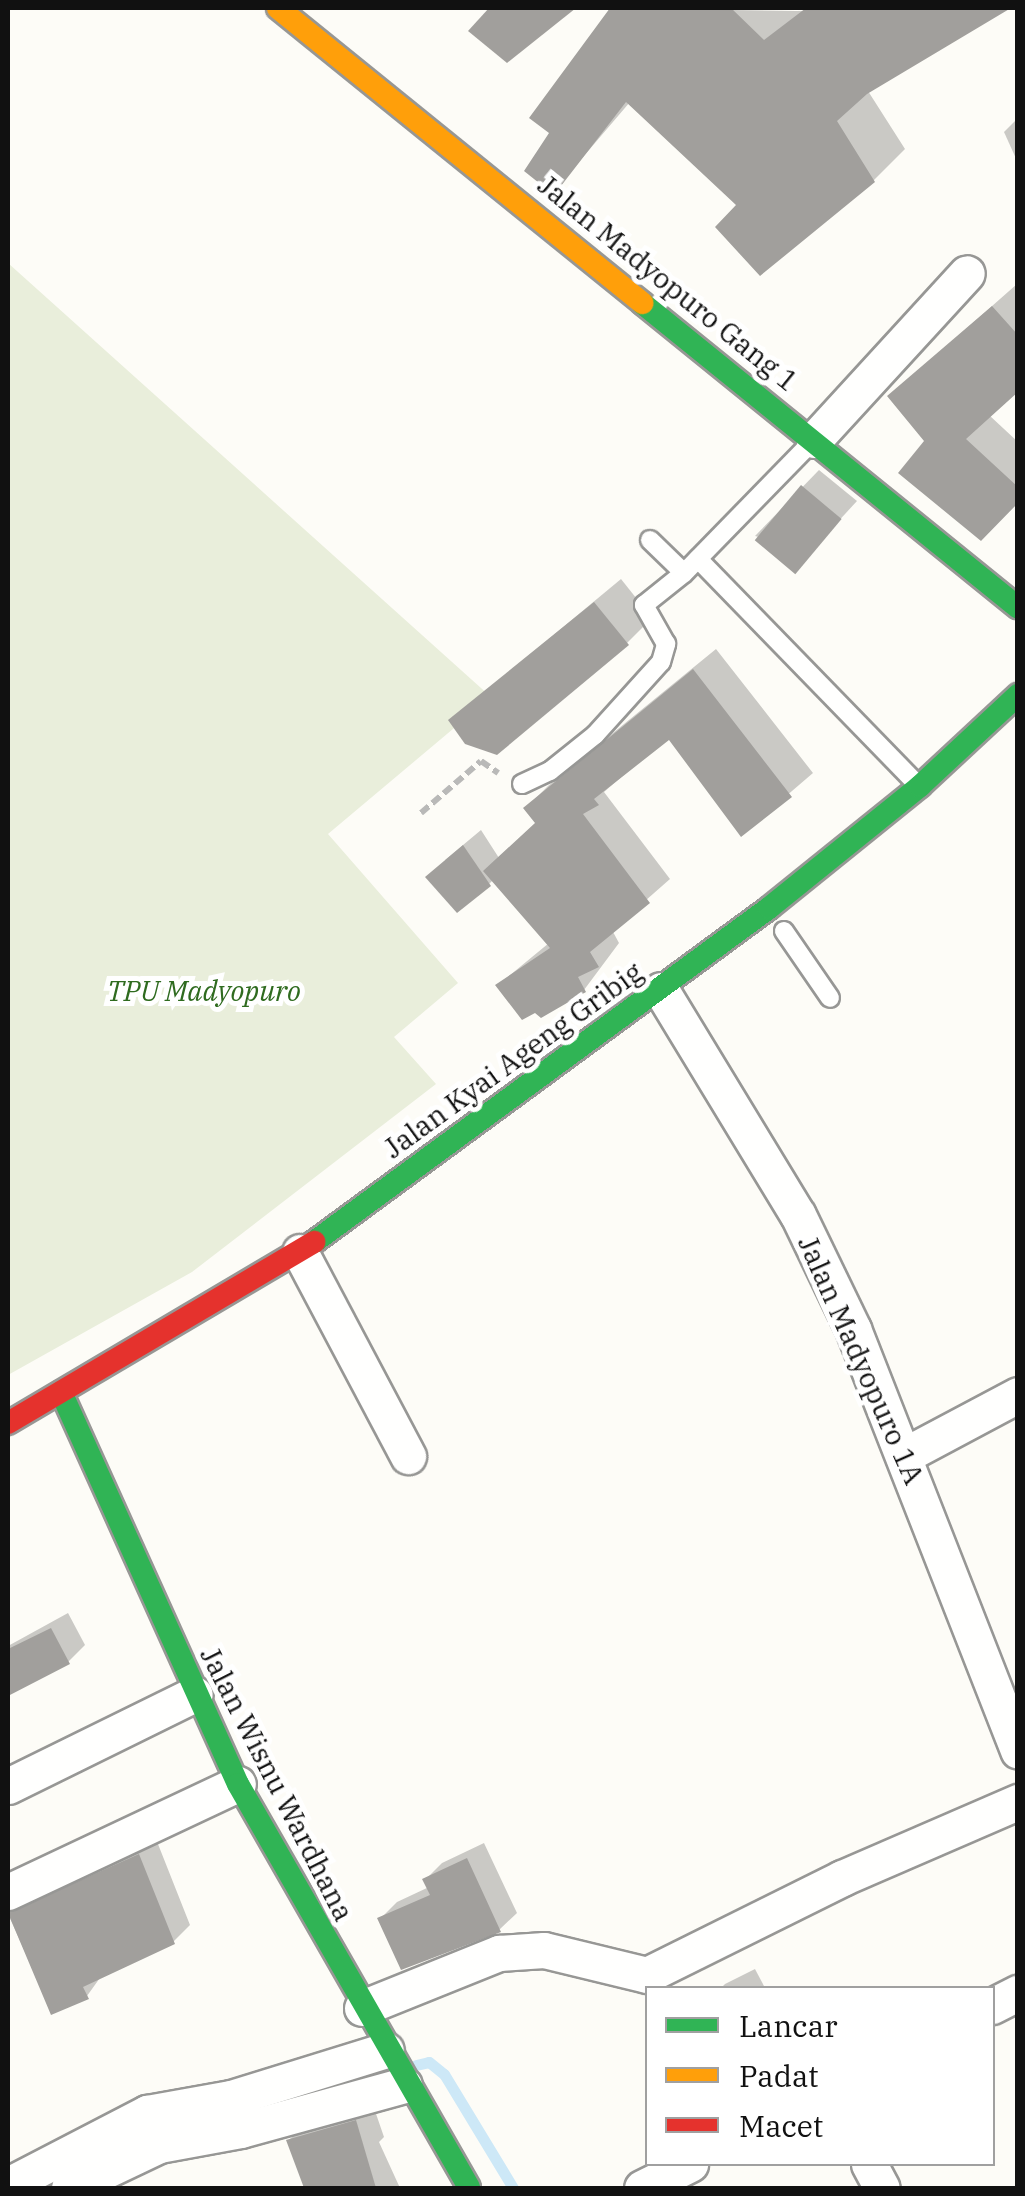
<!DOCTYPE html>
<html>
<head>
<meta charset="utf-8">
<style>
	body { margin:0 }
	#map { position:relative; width:1025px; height:2196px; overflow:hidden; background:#fdfcf7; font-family:"IBM Plex Serif",serif }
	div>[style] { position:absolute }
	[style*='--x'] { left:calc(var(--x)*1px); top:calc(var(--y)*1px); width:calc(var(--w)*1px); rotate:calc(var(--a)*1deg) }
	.cemetery>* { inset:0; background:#e9eedb }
	.shadow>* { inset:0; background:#0003 }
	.stream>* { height:11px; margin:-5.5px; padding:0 5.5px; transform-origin:5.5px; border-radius:5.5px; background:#cde8f7 }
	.building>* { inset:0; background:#a19f9c; transform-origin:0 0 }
	.path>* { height:6px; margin-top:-3px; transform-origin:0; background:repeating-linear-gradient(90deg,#b9b9b8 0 10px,transparent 0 15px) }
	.roads { filter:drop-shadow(2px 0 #979795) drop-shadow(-2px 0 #979795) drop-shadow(0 2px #979795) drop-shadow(0 -2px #979795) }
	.lane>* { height:18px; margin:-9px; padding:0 9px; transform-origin:9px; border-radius:9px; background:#fffffe }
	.street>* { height:35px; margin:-17.5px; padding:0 17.5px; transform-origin:17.5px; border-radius:17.5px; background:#fffffe }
	.fast>* { height:22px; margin:-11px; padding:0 11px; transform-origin:11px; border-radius:11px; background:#30b455 }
	.slow>* { height:22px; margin:-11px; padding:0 11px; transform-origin:11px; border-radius:11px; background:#ff9f0a }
	.jam>* { height:22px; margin:-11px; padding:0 11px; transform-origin:11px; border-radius:11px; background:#e5322d }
	span { translate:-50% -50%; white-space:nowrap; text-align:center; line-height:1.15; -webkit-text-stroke:10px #fff; paint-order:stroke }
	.street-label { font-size:28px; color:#111 }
	.park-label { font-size:28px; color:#2f6b1f; font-style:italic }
	.frame { position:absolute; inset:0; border:10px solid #111; pointer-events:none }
	.legend { position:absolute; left:645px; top:1986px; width:350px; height:180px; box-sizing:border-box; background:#fff; border:2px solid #a0a0a0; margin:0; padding:12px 18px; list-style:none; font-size:30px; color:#111 }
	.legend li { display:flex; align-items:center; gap:20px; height:50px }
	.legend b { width:50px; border:2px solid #a0a0a0 }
</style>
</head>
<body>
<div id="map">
	<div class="cemetery">
		<div style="clip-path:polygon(8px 263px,491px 697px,328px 834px,458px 983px,394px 1037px,436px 1084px,192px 1272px,8px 1375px)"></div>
	</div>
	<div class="shadow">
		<div style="clip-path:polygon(613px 8px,796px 11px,1006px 8px,868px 91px,905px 149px,874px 180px,740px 205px,630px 102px,554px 191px,553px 133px,533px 118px)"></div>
		<div style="clip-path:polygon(1018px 118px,1018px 163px,1004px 132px)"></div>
		<div style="clip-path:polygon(1017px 284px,1018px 389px,989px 415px,1018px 442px,1018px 500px,928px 441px,890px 396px)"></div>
		<div style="clip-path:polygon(819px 470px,857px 501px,811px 551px,755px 536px)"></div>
		<div style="clip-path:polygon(621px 579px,652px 618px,627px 643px,451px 720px)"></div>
		<div style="clip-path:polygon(716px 649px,813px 773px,742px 834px,669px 736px,604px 792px,670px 879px,612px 930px,619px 943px,584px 990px,498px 985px,549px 943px,494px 879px,489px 884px,445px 860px,481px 830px,499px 858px,537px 822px,526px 808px,548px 786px)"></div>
		<div style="clip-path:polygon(68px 1613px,85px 1645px,68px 1662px,12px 1690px,8px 1646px)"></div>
		<div style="clip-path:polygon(156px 1839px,190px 1925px,173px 1942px,102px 1975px,87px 1996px,52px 2012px,8px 1914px,25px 1897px)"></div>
		<div style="clip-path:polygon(484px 1843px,517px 1913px,500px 1929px,380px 1919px,397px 1902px,429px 1887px,425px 1880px,442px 1863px)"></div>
		<div style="clip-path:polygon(755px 1969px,765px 1988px,721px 1988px,725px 1984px)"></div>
		<div style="clip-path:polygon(373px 2105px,384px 2137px,379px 2142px,400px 2188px,311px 2188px,289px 2140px,306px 2123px)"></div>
	</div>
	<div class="stream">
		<div style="--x:416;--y:2065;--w:13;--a:-13"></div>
		<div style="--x:429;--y:2062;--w:19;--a:39"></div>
		<div style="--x:444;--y:2074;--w:133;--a:58.8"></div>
		<div style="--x:323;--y:2087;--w:67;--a:-13"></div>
	</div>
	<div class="building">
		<div style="clip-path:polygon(489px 8px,576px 8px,507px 63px,468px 31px)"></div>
		<div style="clip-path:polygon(610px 8px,731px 8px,764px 40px,806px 8px,1011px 8px,867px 94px,837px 121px,875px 182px,760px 276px,715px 227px,736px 205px,626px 102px,554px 195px,524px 171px,549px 133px,529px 118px)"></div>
		<div style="clip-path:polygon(992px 306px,1018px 335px,1018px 392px,966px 439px,1018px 487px,1018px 503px,981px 541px,898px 473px,924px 441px,887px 396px)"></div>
		<div style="left:801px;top:485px;width:53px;height:72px;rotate:40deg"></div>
		<div style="clip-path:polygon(594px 602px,629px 645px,497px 755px,465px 744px,448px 720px)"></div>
		<div style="clip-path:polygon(693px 669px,792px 797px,741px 837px,669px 740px,594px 799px,599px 805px,583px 814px,650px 903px,590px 952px,599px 967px,578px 977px,586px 992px,541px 1018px,535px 1013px,522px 1020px,495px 985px,550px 948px,483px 871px,535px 823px,523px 808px)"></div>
		<div style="clip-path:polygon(463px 845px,491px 886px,457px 913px,425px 877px)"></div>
		<div style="clip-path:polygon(51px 1628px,70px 1664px,8px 1696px,8px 1649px)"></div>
		<div style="clip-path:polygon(139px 1854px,175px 1944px,83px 1987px,89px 1999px,51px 2015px,8px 1913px)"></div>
		<div style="clip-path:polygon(467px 1858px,501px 1932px,401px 1970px,377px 1918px,430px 1895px,422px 1879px)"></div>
		<div style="clip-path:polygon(356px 2120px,376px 2188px,304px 2188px,286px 2140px)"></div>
	</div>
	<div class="path">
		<div style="--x:421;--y:813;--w:79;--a:-40.9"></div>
		<div style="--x:481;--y:761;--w:21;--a:35"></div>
	</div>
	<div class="roads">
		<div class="lane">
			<div style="--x:650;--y:540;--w:47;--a:44.1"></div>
			<div style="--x:698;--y:559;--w:313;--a:45.8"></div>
			<div style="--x:522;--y:784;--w:31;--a:-25"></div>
			<div style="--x:550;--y:771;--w:58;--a:-38.7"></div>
			<div style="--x:595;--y:735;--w:98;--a:-47.9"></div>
			<div style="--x:661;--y:662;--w:19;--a:-74"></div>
			<div style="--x:666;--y:644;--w:45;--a:-119.4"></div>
			<div style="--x:644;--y:605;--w:51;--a:-38.7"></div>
			<div style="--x:684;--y:573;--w:182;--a:-45.7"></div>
			<div style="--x:784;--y:931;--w:81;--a:55.5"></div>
		</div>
		<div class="street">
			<div style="--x:814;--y:440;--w:226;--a:-47.5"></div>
			<div style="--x:661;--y:990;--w:263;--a:58.7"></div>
			<div style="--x:798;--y:1215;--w:127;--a:64.2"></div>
			<div style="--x:853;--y:1329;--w:453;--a:68.6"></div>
			<div style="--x:300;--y:1252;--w:231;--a:62.1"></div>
			<div style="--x:905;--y:1455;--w:128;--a:-28"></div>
			<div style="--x:8;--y:1786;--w:208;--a:-26.2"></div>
			<div style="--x:8;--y:1892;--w:254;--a:-25.2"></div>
			<div style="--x:992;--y:2006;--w:29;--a:-27"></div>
			<div style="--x:362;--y:2008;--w:148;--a:-21.9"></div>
			<div style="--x:499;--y:1953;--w:45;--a:-3.8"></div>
			<div style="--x:544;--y:1950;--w:106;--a:13.6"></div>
			<div style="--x:647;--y:1975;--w:218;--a:-26.4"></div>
			<div style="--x:842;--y:1878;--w:192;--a:-23.4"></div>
			<div style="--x:869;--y:2164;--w:27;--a:62"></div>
			<div style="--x:8;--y:2185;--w:157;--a:-27.4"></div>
			<div style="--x:147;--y:2113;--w:85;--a:-10.1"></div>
			<div style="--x:231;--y:2098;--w:162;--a:-17.2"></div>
			<div style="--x:69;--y:2188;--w:100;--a:-25.5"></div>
			<div style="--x:159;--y:2145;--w:83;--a:-10.4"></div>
			<div style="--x:241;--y:2130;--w:169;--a:-15.4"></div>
			<div style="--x:642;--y:2188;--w:54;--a:-26.6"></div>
		</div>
		<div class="fast">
			<div style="--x:642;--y:303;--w:484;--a:39"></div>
			<div style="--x:314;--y:1242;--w:564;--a:-36.28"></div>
			<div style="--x:769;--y:908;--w:194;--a:-38.9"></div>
			<div style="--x:920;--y:786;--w:134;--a:-42.9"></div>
			<div style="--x:61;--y:1392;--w:430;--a:65.7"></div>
			<div style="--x:238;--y:1784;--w:465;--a:60.2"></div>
		</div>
		<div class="slow">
			<div style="--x:278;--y:8;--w:469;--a:39"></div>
		</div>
		<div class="jam">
			<div style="--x:8;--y:1423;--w:356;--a:-30.6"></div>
		</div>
	</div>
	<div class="street-label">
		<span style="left:668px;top:283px;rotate:39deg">Jalan Madyopuro Gang 1</span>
		<span style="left:513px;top:1060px;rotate:-36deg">Jalan Kyai Ageng Gribig</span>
		<span style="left:861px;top:1360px;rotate:66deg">Jalan Madyopuro 1A</span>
		<span style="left:277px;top:1784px;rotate:63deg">Jalan Wisnu Wardhana</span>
	</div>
	<div class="park-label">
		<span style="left:204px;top:991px">TPU Madyopuro</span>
	</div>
	<div class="frame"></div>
	<ul class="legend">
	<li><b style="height:12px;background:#30b455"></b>Lancar</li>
	<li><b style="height:12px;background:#ff9f0a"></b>Padat</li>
	<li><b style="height:12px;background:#e5322d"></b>Macet</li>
	</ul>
</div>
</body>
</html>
